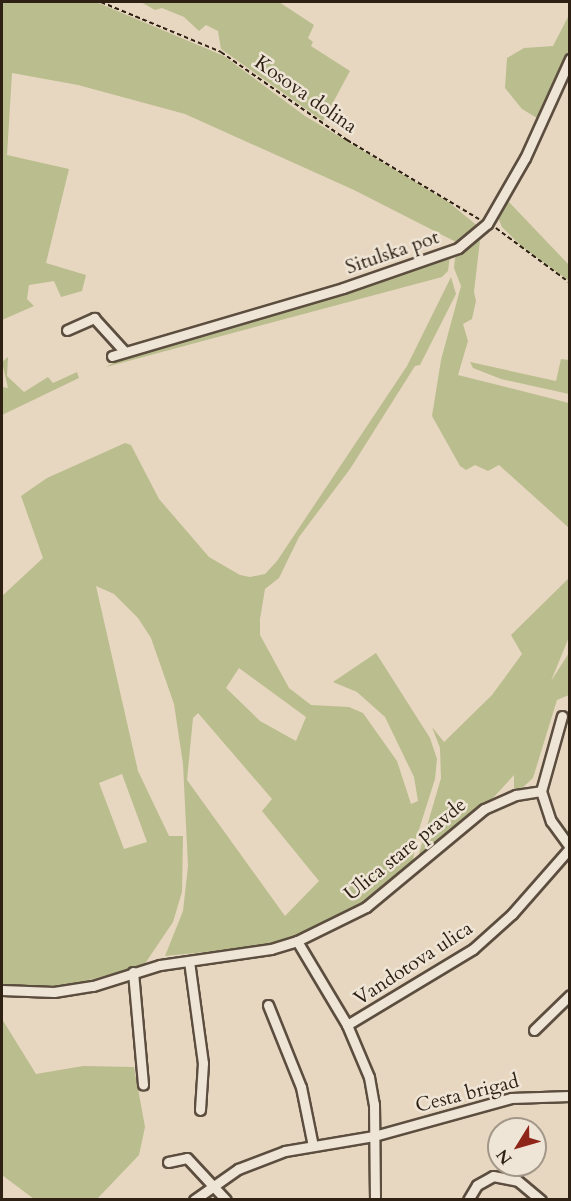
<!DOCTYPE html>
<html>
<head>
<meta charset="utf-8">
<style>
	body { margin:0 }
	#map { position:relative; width:571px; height:1201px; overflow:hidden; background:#e7d7c0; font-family:Cardo,serif }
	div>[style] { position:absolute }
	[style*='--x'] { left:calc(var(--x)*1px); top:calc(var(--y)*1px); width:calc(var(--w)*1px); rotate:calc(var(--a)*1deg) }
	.green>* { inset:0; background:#babd8e }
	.path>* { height:1.5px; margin-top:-0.75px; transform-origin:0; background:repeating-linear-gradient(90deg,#2e2114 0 4.5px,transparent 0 7.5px) }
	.roads { filter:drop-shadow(2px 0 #5c4e3f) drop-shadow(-2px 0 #5c4e3f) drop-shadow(0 2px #5c4e3f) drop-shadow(0 -2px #5c4e3f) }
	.street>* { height:9px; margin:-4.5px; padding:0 4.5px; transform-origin:4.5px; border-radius:4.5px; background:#efe5d6 }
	span { translate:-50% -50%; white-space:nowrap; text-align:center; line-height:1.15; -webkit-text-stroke:5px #efe5d6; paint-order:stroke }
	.street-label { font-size:20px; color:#2e2114 }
	.frame { position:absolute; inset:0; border:3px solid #2e2114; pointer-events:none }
	.north { position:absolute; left:487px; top:1117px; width:60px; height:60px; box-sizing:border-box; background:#efe5d6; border:2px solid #a29788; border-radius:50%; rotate:233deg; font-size:16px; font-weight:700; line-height:24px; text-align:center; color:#2e2114 }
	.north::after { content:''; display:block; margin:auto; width:21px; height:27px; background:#8f2418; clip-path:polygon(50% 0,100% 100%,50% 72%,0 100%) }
</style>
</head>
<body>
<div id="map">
	<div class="green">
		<div style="clip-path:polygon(2px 2px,96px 2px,224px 56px,305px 116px,447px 201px,479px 227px,458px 243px,354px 190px,185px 114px,78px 85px,12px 73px,7px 155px,69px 169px,46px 263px,86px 275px,82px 291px,61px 297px,54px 281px,29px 285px,27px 299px,34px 306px,2px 320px)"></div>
		<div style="clip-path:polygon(141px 2px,279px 2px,314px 25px,308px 38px,313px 42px,311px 46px,350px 71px,323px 121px,221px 49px,218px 31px,206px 25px,199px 31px,184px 17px,162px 8px,155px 10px)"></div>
		<div style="clip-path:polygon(569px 15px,569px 49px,537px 118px,522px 109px,505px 88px,507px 58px,524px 48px,553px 46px)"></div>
		<div style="clip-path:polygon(506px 199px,569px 265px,569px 281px,521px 246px,502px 227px,497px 215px)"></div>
		<div style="clip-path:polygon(480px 240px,474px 292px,476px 301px,472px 319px,463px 324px,468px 341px,458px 375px,569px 403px,569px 528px,499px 465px,488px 471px,475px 465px,466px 470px,460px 466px,432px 416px,441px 360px,461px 286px,454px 268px,455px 258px)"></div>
		<div style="clip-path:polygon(450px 256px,448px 271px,442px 277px,106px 367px,125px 356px)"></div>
		<div style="clip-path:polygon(evenodd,451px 277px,456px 294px,420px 365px,415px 366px,350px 469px,299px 537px,279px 578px,265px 589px,260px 619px,260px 635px,289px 688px,311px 705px,349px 707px,363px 713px,397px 761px,411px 804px,418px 801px,414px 777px,385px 717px,357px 692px,333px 682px,376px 653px,430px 738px,437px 759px,435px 779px,415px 842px,413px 862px,361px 906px,297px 936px,255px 947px,165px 956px,183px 911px,188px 866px,183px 764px,174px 704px,151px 638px,138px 618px,114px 594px,96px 586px,138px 771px,169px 836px,183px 836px,182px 892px,173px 922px,144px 965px,56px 989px,2px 985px,2px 596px,43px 558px,21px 496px,47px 478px,125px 443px,131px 445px,159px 499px,209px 557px,240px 575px,250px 577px,265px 574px,277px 561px,407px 366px,451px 277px,239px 668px,306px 717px,296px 741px,260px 721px,226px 688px,239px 668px,451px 277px,198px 713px,272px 799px,262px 811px,319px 881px,285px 916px,187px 780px,193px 718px,198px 713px,451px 277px,122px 774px,147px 842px,124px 849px,99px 783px,122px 774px)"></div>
		<div style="clip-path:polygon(8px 357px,7px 376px,24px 392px,48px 377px,53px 383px,77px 372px,79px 378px,2px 415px,2px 387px,8px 388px,2px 362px)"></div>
		<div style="clip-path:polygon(561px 359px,569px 360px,569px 394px,501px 379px,473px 368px,470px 362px,556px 381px)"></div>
		<div style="clip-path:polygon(569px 578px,569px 637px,551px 681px,569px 653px,569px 695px,557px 700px,533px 778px,520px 790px,514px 788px,514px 775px,493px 798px,418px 857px,441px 778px,440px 748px,432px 727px,444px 742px,492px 695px,522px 654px,511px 635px)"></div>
		<div style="clip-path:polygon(2px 1019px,36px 1074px,83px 1066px,134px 1067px,145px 1127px,139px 1155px,97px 1199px,34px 1199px,2px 1175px)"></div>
	</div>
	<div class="path">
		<div style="--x:101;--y:2;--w:130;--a:22.6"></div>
		<div style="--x:221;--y:52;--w:154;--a:34.9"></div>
		<div style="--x:347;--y:140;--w:154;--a:30.9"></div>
		<div style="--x:496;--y:228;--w:92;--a:36.6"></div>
	</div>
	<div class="roads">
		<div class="street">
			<div style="--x:67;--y:330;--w:30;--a:-24"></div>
			<div style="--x:94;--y:318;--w:45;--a:47.7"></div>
			<div style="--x:112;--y:356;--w:241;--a:-16.4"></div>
			<div style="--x:343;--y:288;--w:122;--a:-19.2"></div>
			<div style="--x:458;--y:248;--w:38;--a:-40"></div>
			<div style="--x:487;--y:224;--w:76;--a:-60.1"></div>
			<div style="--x:525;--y:158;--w:109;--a:-65.6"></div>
			<div style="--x:562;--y:716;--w:78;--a:105.6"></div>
			<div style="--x:541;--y:791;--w:32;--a:72"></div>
			<div style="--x:551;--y:821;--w:32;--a:54"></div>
			<div style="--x:297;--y:941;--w:98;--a:59.2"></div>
			<div style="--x:347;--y:1025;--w:56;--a:67.1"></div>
			<div style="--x:369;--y:1077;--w:27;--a:80"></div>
			<div style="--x:374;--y:1104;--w:96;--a:89.4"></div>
			<div style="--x:189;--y:961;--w:103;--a:82.2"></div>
			<div style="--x:203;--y:1063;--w:47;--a:93.7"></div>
			<div style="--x:133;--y:972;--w:113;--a:84.9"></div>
			<div style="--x:2;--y:990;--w:52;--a:2.2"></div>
			<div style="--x:54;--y:992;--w:39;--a:-9"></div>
			<div style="--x:93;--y:986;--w:70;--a:-17.4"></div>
			<div style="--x:160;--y:965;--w:112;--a:-8.2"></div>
			<div style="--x:271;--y:949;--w:27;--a:-17"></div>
			<div style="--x:297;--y:941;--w:77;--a:-26.2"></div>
			<div style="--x:366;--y:907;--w:153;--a:-39.7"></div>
			<div style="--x:484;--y:809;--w:35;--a:-24"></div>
			<div style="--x:516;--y:795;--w:25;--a:-9"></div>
			<div style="--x:268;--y:1005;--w:88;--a:68.1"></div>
			<div style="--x:301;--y:1087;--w:60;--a:78.5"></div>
			<div style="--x:347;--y:1025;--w:147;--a:-31.1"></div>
			<div style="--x:473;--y:949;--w:52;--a:-41.9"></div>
			<div style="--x:512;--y:914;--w:88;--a:-48.7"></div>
			<div style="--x:534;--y:1030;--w:50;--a:-44.2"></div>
			<div style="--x:168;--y:1162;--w:19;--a:-12"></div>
			<div style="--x:187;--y:1158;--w:57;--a:47.1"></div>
			<div style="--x:194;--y:1200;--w:54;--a:-35.2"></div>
			<div style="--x:238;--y:1169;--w:50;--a:-21"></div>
			<div style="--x:285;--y:1151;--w:90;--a:-9.6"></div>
			<div style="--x:374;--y:1136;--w:142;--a:-15.5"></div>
			<div style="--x:511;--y:1098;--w:59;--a:-1.9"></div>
			<div style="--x:468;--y:1200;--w:17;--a:-59"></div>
			<div style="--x:477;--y:1185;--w:18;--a:-29"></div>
			<div style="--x:493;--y:1176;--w:25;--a:11"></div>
			<div style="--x:518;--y:1181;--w:30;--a:40"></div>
		</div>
	</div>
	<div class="street-label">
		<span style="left:306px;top:94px;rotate:35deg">Kosova dolina</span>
		<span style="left:392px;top:252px;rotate:-19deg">Situlska pot</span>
		<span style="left:405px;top:849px;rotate:-39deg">Ulica stare pravde</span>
		<span style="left:413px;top:963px;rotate:-33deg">Vandotova ulica</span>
		<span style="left:467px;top:1093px;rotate:-14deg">Cesta brigad</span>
	</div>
	<div class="frame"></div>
	<div class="north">N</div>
</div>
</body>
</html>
